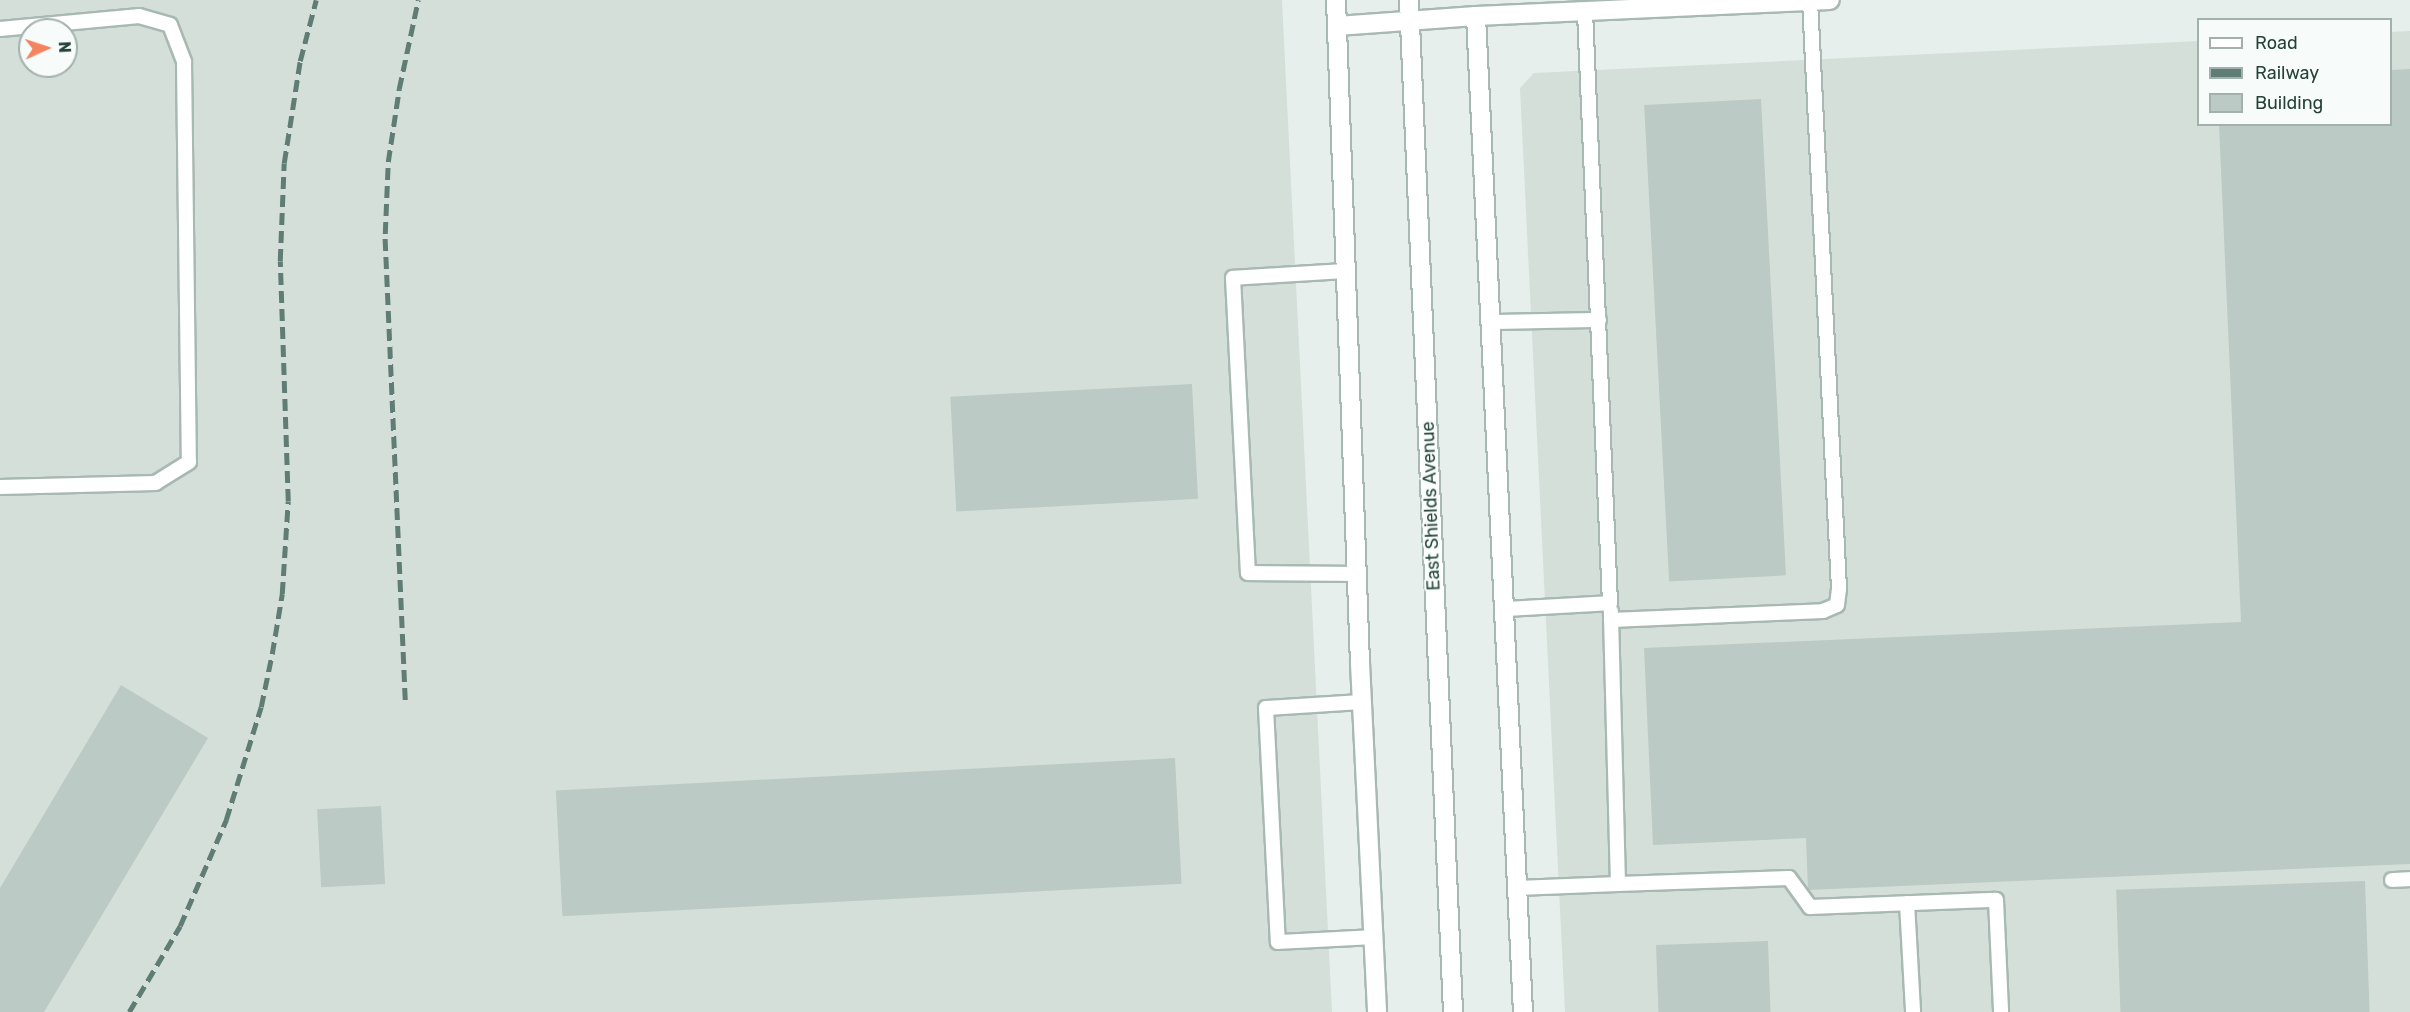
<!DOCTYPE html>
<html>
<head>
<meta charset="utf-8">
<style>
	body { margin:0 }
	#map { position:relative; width:2410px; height:1012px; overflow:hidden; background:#e6efeb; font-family:Rubik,sans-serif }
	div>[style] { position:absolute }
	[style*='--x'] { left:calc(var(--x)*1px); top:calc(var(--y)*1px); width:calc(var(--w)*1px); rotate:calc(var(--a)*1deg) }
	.built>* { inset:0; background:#d4dfda }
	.building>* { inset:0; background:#bbcac4; transform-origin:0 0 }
	.roads { filter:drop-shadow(2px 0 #a8b8b2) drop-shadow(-2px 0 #a8b8b2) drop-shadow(0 2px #a8b8b2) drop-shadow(0 -2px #a8b8b2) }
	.service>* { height:14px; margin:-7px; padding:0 7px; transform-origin:7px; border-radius:7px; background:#fff }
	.minor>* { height:18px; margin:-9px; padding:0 9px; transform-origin:9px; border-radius:9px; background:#fff }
	.secondary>* { height:18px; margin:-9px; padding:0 9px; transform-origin:9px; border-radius:9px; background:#fff }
	.rail>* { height:4.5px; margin-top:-2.25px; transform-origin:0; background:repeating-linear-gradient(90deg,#5f7d75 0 12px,transparent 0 18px) }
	span { translate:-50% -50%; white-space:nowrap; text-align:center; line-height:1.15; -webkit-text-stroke:4.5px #f7fbf9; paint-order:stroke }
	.street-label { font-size:18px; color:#24423a }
	.legend { position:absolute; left:2197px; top:18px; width:195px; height:108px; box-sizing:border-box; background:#f7fbf9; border:2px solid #a3b1ad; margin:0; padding:8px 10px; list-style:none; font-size:18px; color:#24423a }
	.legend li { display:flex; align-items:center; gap:12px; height:30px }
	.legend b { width:30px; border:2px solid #a3b1ad }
	.north { position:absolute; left:18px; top:18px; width:60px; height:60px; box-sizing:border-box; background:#f7fbf9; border:2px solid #a3b1ad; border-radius:50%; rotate:87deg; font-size:16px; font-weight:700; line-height:24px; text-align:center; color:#24423a }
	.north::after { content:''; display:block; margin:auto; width:21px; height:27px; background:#f4845f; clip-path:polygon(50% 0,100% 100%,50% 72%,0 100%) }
</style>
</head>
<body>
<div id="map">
	<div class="built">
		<div style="clip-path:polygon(evenodd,0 0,1282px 0,1332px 1012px,0 1012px,0 0,30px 30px,66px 30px,66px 66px,30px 66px,30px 30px)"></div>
		<div style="clip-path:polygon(2410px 31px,2410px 1012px,1565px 1012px,1520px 88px,1534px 73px,2198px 41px,2198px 124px,2390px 124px,2391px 32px)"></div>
	</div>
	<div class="building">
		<div style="clip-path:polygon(2410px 69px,2410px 864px,1808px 890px,1806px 838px,1653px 845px,1644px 648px,2241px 622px,2219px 124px,2390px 124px,2390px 70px)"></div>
		<div style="left:1761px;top:99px;width:477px;height:117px;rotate:87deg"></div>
		<div style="left:1192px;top:384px;width:115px;height:242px;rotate:87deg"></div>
		<div style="clip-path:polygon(121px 685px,208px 738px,44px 1012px,0 1012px,0 888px)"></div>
		<div style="left:1175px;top:758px;width:126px;height:620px;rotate:87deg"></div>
		<div style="left:381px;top:806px;width:78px;height:64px;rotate:87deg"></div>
		<div style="left:2365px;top:881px;width:131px;height:249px;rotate:88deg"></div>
		<div style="left:1768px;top:941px;width:71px;height:112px;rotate:88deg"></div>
	</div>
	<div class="roads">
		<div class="service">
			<div style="--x:0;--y:29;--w:140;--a:-5.3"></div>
			<div style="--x:139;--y:16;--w:32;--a:16"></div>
			<div style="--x:170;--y:25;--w:40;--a:69"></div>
			<div style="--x:184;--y:62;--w:400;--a:89.3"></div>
			<div style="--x:189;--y:462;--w:39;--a:148"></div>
			<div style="--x:156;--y:483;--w:156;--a:178.5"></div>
			<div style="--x:1346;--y:271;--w:113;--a:176.5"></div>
			<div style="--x:1233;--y:278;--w:295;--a:87.1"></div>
			<div style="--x:1248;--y:573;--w:109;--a:0.5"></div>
			<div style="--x:1490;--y:322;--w:109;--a:-1.1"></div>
			<div style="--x:1504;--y:609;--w:106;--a:-3.2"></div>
			<div style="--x:1610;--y:603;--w:593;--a:-92.42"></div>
			<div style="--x:1611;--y:620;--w:212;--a:-2.4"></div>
			<div style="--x:1823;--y:611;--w:15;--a:-23"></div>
			<div style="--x:1837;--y:605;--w:16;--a:-83"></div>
			<div style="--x:1839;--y:589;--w:589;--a:-92.82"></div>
			<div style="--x:1362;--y:702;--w:96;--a:176.4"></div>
			<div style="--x:1266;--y:708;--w:234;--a:87.1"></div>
			<div style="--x:1278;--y:942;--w:95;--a:-3"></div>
			<div style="--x:2392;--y:880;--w:18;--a:-3"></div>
			<div style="--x:1618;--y:884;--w:171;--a:-2"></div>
			<div style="--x:1789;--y:878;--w:36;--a:54"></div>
			<div style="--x:1810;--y:907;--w:186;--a:-2.2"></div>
			<div style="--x:1996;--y:900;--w:112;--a:87.4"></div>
			<div style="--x:1517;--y:888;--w:101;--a:-2.3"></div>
			<div style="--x:1618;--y:884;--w:273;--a:-91.5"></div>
			<div style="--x:1907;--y:903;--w:109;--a:86.8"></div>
		</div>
		<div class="minor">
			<div style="--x:1476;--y:16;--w:997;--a:87.3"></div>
			<div style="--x:1337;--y:26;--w:139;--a:-4.1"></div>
			<div style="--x:1476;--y:16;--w:354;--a:-2.6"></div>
		</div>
		<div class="secondary">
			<div style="--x:1336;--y:0;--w:663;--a:87.93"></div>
			<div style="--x:1360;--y:663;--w:349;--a:87.2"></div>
			<div style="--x:1409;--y:0;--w:1013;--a:87.51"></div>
		</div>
	</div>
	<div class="rail">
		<div style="--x:405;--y:700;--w:466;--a:-92.5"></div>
		<div style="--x:385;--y:234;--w:72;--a:-87.6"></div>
		<div style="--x:388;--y:162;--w:74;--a:-81.4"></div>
		<div style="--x:399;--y:89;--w:91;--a:-77.9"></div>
		<div style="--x:129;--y:1012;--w:100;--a:-59.3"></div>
		<div style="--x:180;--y:926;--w:116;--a:-66.5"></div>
		<div style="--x:226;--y:820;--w:118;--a:-72.8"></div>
		<div style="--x:261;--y:707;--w:54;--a:-78.3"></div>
		<div style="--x:272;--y:654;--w:61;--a:-80.5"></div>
		<div style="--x:282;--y:594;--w:93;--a:-86.3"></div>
		<div style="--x:288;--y:501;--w:240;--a:-91.9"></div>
		<div style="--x:280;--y:261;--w:98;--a:-87.7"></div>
		<div style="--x:284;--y:163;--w:103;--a:-81.1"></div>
		<div style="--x:300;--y:61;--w:63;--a:-75.3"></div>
	</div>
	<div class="street-label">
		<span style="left:1431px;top:506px;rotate:-92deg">East Shields Avenue</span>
	</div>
	<ul class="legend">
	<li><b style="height:8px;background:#fff"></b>Road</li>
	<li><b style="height:8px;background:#5f7d75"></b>Railway</li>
	<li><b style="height:16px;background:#bbcac4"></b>Building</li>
	</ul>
	<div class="north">N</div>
</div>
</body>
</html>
